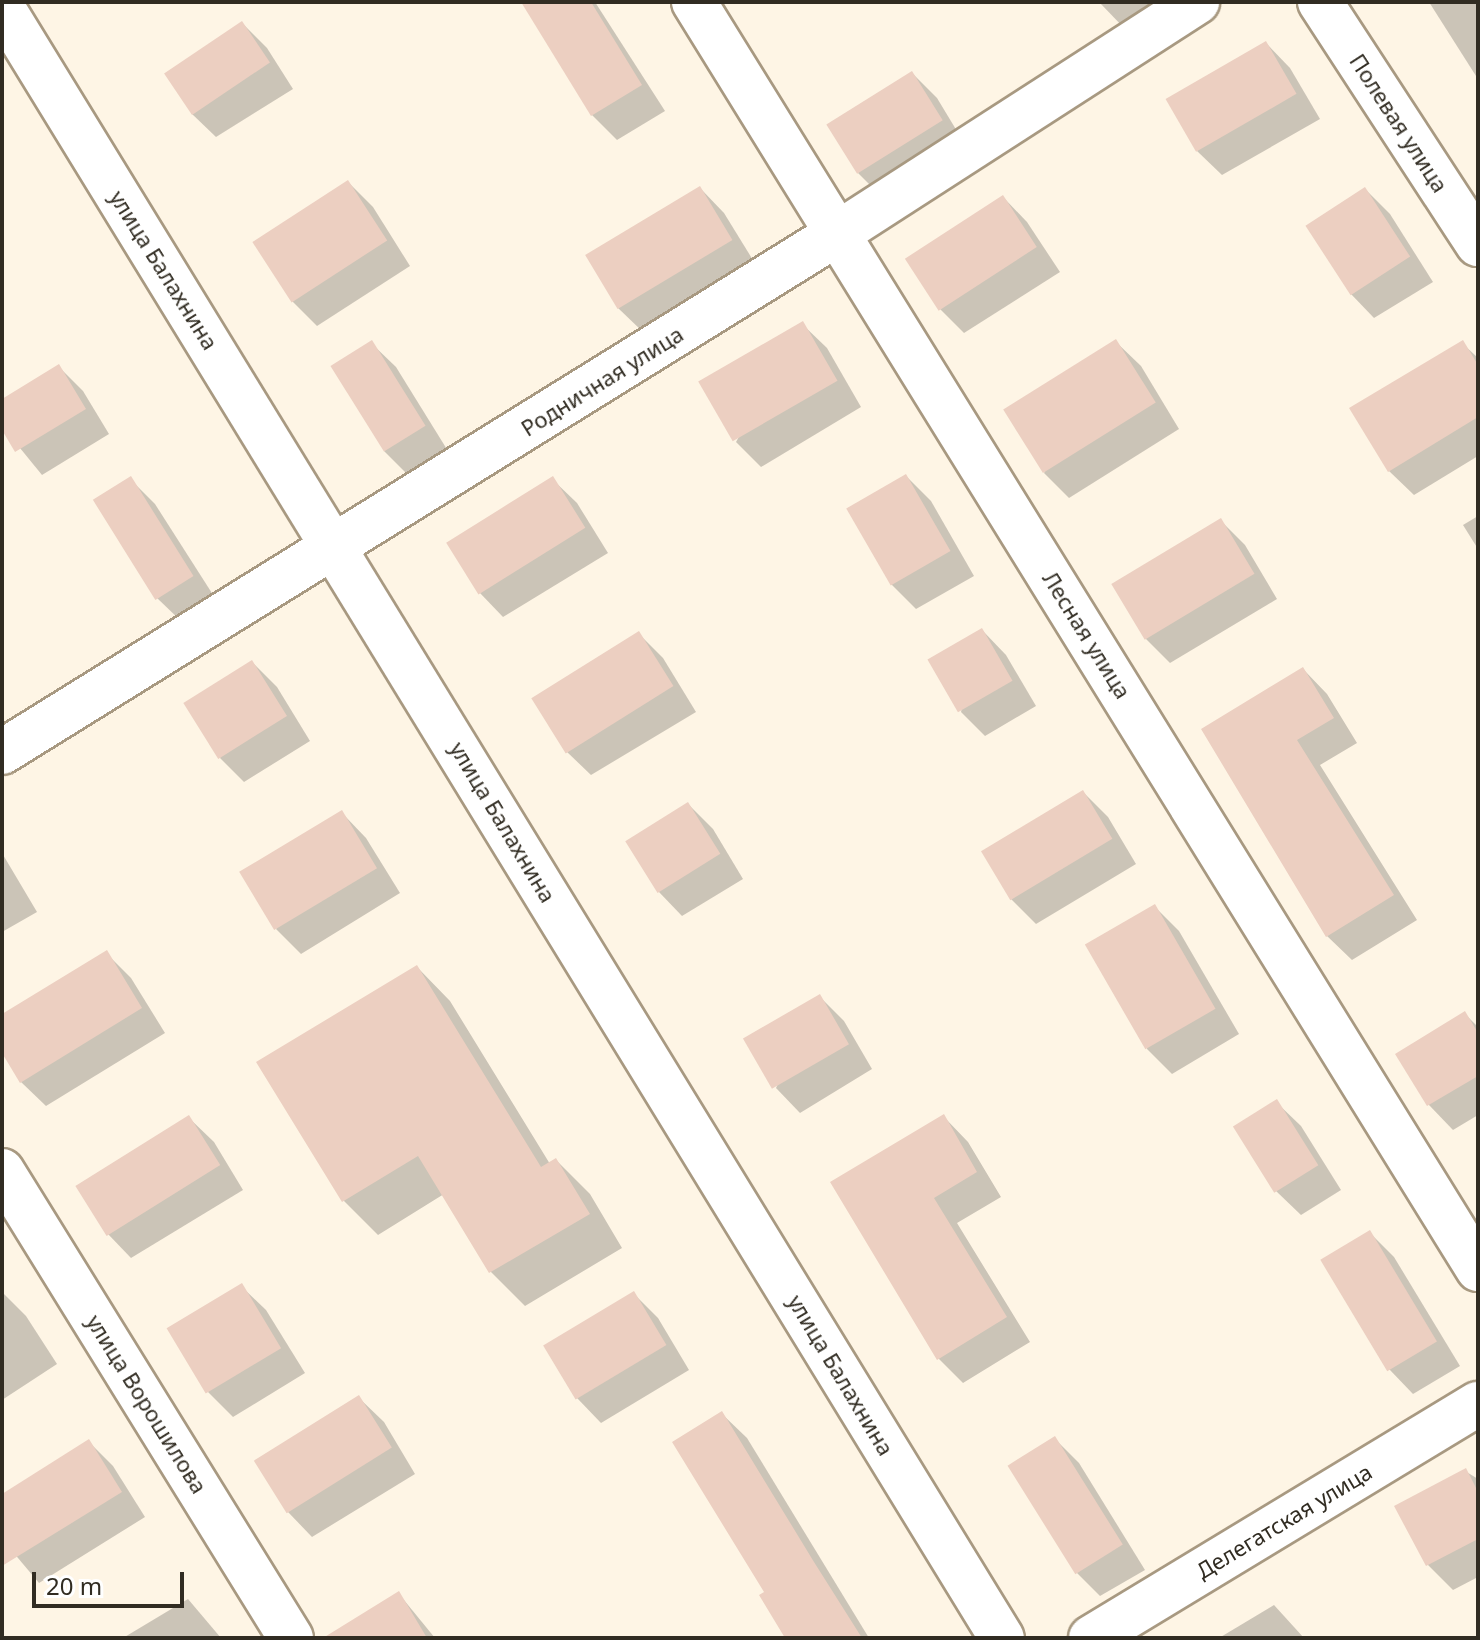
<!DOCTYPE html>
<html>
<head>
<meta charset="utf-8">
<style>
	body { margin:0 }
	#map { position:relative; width:1480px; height:1640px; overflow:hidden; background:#fef5e5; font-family:"Noto Sans",sans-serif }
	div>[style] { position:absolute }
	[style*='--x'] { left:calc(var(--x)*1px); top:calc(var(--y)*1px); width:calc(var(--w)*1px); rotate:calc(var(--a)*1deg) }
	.shadow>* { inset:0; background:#0003 }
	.building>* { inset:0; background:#eccfc1; transform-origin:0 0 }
	.roads { filter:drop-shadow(2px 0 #a89981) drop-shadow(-2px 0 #a89981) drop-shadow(0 2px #a89981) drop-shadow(0 -2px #a89981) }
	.street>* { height:44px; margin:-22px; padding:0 22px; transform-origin:22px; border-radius:22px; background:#fff }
	.secondary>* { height:44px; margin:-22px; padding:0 22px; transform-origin:22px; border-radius:22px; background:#fff }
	span { translate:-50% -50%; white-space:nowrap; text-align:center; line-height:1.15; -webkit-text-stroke:8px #fff; paint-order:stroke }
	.street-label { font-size:22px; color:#312c22 }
	.frame { position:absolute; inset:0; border:4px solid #312c22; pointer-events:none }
	.scale { position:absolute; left:32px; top:1572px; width:152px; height:36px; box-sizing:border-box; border:4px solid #312c22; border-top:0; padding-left:10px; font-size:24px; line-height:28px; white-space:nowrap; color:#312c22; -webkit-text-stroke:6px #fff; paint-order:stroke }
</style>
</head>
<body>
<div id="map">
	<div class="shadow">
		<div style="clip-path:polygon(523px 2px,595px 2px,665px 111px,617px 140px,592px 115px)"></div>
		<div style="clip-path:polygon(1099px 2px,1174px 2px,1126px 30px)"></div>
		<div style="clip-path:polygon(1429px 2px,1478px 2px,1478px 78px,1476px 76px)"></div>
		<div style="clip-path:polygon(242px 23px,267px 48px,293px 89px,216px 137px,191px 113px)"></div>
		<div style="clip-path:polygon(1266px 43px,1290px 68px,1320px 119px,1222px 175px,1197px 151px)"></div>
		<div style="clip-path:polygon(912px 73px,937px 98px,966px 146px,882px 197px,858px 173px)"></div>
		<div style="clip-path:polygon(348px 182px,373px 207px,410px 266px,317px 326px,292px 301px,254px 242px)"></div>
		<div style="clip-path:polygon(700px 188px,724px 213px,756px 265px,643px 332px,618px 308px)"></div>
		<div style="clip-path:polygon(1365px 189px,1390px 214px,1433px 282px,1374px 318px,1350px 293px)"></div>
		<div style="clip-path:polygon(1003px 197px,1027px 222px,1060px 272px,964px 333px,940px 309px)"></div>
		<div style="clip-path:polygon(802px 324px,827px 348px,861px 407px,761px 467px,736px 442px)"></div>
		<div style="clip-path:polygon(1116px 342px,1141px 366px,1179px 429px,1069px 498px,1044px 473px)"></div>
		<div style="clip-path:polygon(371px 343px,396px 367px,448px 451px,409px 476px,384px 451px)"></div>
		<div style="clip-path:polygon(1462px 343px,1478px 358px,1478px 456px,1414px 495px,1389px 471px)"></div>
		<div style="clip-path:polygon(59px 367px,83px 391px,109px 434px,42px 475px,2px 426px,2px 401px)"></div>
		<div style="clip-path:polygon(906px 476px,931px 501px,974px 576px,916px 609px,891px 584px)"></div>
		<div style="clip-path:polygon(130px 479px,155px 504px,217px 601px,182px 622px,157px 598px)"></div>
		<div style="clip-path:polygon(552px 479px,577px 503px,608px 553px,503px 617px,479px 592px,448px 543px)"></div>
		<div style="clip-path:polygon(1478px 516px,1478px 549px,1463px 525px)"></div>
		<div style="clip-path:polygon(1221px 521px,1245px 545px,1277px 599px,1170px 663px,1145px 638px)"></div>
		<div style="clip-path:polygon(982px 630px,1006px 655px,1036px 706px,985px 736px,961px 712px)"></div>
		<div style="clip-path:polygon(638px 633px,663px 658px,696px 712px,591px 775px,566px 751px)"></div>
		<div style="clip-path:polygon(252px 662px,277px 687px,310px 741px,244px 782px,220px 758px)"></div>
		<div style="clip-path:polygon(1303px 669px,1327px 694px,1357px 743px,1320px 765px,1417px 920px,1352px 960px,1327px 936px,1204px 729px)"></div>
		<div style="clip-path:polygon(1083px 792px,1108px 817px,1136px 864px,1036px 924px,1011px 899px,983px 853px)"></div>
		<div style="clip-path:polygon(688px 804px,713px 829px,743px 879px,682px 916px,658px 891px)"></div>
		<div style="clip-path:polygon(342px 813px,366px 838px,400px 893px,301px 954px,276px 929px)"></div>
		<div style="clip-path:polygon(2px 853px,37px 912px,2px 932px)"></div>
		<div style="clip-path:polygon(1154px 906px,1179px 931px,1239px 1034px,1172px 1074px,1147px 1049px)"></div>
		<div style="clip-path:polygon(106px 953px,131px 978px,165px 1033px,46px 1106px,21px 1082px,2px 1050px,2px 1016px)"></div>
		<div style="clip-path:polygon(417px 967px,450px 1001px,550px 1164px,556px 1160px,590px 1194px,622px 1248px,525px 1306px,491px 1272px,444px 1194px,378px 1235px,344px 1201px,259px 1063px)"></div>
		<div style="clip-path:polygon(820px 997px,844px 1021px,872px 1069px,800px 1113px,776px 1088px)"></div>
		<div style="clip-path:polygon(1465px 1014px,1478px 1027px,1478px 1115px,1453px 1130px,1429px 1105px,1398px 1054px)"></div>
		<div style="clip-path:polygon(1276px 1102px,1301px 1126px,1341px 1190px,1301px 1215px,1276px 1191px,1236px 1127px)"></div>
		<div style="clip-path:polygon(944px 1117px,968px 1142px,1001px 1197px,957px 1223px,1030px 1342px,963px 1383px,939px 1359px,833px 1183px)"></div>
		<div style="clip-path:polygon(189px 1118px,214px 1142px,243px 1190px,131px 1258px,107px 1233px,77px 1186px)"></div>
		<div style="clip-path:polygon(1370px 1233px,1394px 1257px,1460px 1366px,1413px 1394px,1389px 1369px,1323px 1261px)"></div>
		<div style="clip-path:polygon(241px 1286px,266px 1310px,305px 1373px,233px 1417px,208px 1392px)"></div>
		<div style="clip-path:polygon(2px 1292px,26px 1316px,57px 1364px,2px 1400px)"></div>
		<div style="clip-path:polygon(633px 1293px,658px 1318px,689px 1370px,601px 1423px,577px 1398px,545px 1346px)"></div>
		<div style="clip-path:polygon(359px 1398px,384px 1422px,415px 1474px,312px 1537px,288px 1512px,256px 1460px)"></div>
		<div style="clip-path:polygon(722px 1414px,747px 1438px,869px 1638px,787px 1638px,766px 1593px)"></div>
		<div style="clip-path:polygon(1054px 1438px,1079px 1463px,1145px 1570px,1100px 1596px,1076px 1572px)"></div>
		<div style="clip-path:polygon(89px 1442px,113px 1466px,145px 1517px,39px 1583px,2px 1539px,2px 1496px)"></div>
		<div style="clip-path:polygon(1465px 1471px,1478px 1479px,1478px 1577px,1453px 1590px,1428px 1565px,1397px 1506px)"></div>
		<div style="clip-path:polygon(399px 1594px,435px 1638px,362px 1638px)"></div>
		<div style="clip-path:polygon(188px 1599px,221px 1638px,123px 1638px)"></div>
		<div style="clip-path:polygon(1274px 1605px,1304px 1638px,1219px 1638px)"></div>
	</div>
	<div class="building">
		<div style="clip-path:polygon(521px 2px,591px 2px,642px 85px,591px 116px)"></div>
		<div style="left:242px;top:21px;width:50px;height:94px;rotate:56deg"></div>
		<div style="left:1266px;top:41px;width:61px;height:116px;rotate:60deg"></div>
		<div style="left:912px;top:71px;width:58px;height:101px;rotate:58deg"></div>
		<div style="left:348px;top:180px;width:72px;height:114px;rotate:57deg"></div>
		<div style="left:700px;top:186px;width:63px;height:134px;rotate:59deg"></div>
		<div style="left:1365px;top:187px;width:83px;height:71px;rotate:57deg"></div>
		<div style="left:1003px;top:195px;width:62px;height:117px;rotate:57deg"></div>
		<div style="left:803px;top:321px;width:69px;height:121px;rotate:60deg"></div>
		<div style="left:1116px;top:339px;width:75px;height:133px;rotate:58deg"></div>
		<div style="left:372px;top:340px;width:101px;height:49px;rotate:58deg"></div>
		<div style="clip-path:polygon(1463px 340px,1478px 365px,1478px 417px,1388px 472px,1349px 408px)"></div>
		<div style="clip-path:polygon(59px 364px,86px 409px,15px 452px,2px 430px,2px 399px)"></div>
		<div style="left:906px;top:474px;width:89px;height:69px;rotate:60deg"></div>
		<div style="left:131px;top:476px;width:118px;height:45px;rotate:58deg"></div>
		<div style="left:553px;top:476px;width:61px;height:126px;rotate:58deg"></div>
		<div style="left:1221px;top:518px;width:65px;height:128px;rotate:59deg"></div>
		<div style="left:982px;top:628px;width:61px;height:63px;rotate:60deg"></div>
		<div style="left:639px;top:631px;width:65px;height:127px;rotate:58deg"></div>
		<div style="left:252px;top:660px;width:66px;height:81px;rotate:58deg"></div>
		<div style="clip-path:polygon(1303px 667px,1334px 718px,1297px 740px,1394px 895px,1326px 937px,1201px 729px)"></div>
		<div style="left:1083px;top:790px;width:57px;height:119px;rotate:59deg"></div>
		<div style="left:688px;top:802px;width:61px;height:74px;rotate:58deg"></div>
		<div style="left:342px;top:810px;width:68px;height:120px;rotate:59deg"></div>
		<div style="left:1155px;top:904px;width:121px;height:81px;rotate:60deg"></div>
		<div style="clip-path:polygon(107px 950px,142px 1008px,20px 1083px,2px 1053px,2px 1014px)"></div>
		<div style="clip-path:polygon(417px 965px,541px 1167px,556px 1158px,590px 1214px,489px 1273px,418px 1156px,342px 1202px,256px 1062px)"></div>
		<div style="left:820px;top:994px;width:58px;height:89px;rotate:60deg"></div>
		<div style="clip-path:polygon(1465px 1011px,1478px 1033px,1478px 1076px,1427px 1106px,1395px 1054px)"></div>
		<div style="left:1277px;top:1099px;width:78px;height:52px;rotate:58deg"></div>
		<div style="clip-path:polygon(944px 1114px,977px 1172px,934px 1198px,1007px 1317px,937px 1360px,830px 1182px)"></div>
		<div style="left:189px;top:1115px;width:59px;height:134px;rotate:58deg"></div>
		<div style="left:1370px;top:1230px;width:130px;height:58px;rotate:59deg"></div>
		<div style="left:242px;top:1283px;width:76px;height:88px;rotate:59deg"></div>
		<div style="left:634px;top:1291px;width:63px;height:106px;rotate:59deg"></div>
		<div style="left:359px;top:1395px;width:62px;height:124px;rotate:58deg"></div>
		<div style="clip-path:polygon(722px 1411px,814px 1562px,862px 1638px,785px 1638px,759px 1595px,764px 1592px,672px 1442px)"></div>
		<div style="left:1055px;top:1436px;width:128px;height:56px;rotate:58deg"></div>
		<div style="clip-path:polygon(89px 1439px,122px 1492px,2px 1566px,2px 1494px)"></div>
		<div style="clip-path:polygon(1466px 1468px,1478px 1492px,1478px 1539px,1426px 1566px,1394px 1506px)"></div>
		<div style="clip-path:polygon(399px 1591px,427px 1638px,323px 1638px)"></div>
	</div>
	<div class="roads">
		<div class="street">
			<div style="--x:694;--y:2;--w:1490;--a:58.25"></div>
			<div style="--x:1320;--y:2;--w:289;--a:56.9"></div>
			<div style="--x:2;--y:752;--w:986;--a:-31.82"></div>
			<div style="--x:840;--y:232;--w:425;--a:-32.8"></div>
			<div style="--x:2;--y:1171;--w:549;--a:58.25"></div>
			<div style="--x:1091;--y:1638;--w:452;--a:-31.2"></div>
		</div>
		<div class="secondary">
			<div style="--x:2;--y:7;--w:1913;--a:58.49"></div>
		</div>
	</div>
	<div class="street-label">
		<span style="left:1399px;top:123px;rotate:57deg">Полевая улица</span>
		<span style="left:164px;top:270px;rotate:58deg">улица Балахнина</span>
		<span style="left:602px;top:381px;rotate:-32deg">Родничная улица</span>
		<span style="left:1087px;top:635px;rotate:58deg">Лесная улица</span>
		<span style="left:503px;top:822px;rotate:59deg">улица Балахнина</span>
		<span style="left:841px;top:1375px;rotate:59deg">улица Балахнина</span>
		<span style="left:147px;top:1404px;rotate:58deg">улица Ворошилова</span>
		<span style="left:1284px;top:1521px;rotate:-31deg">Делегатская улица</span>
	</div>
	<div class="frame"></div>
	<div class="scale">20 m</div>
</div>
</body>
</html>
